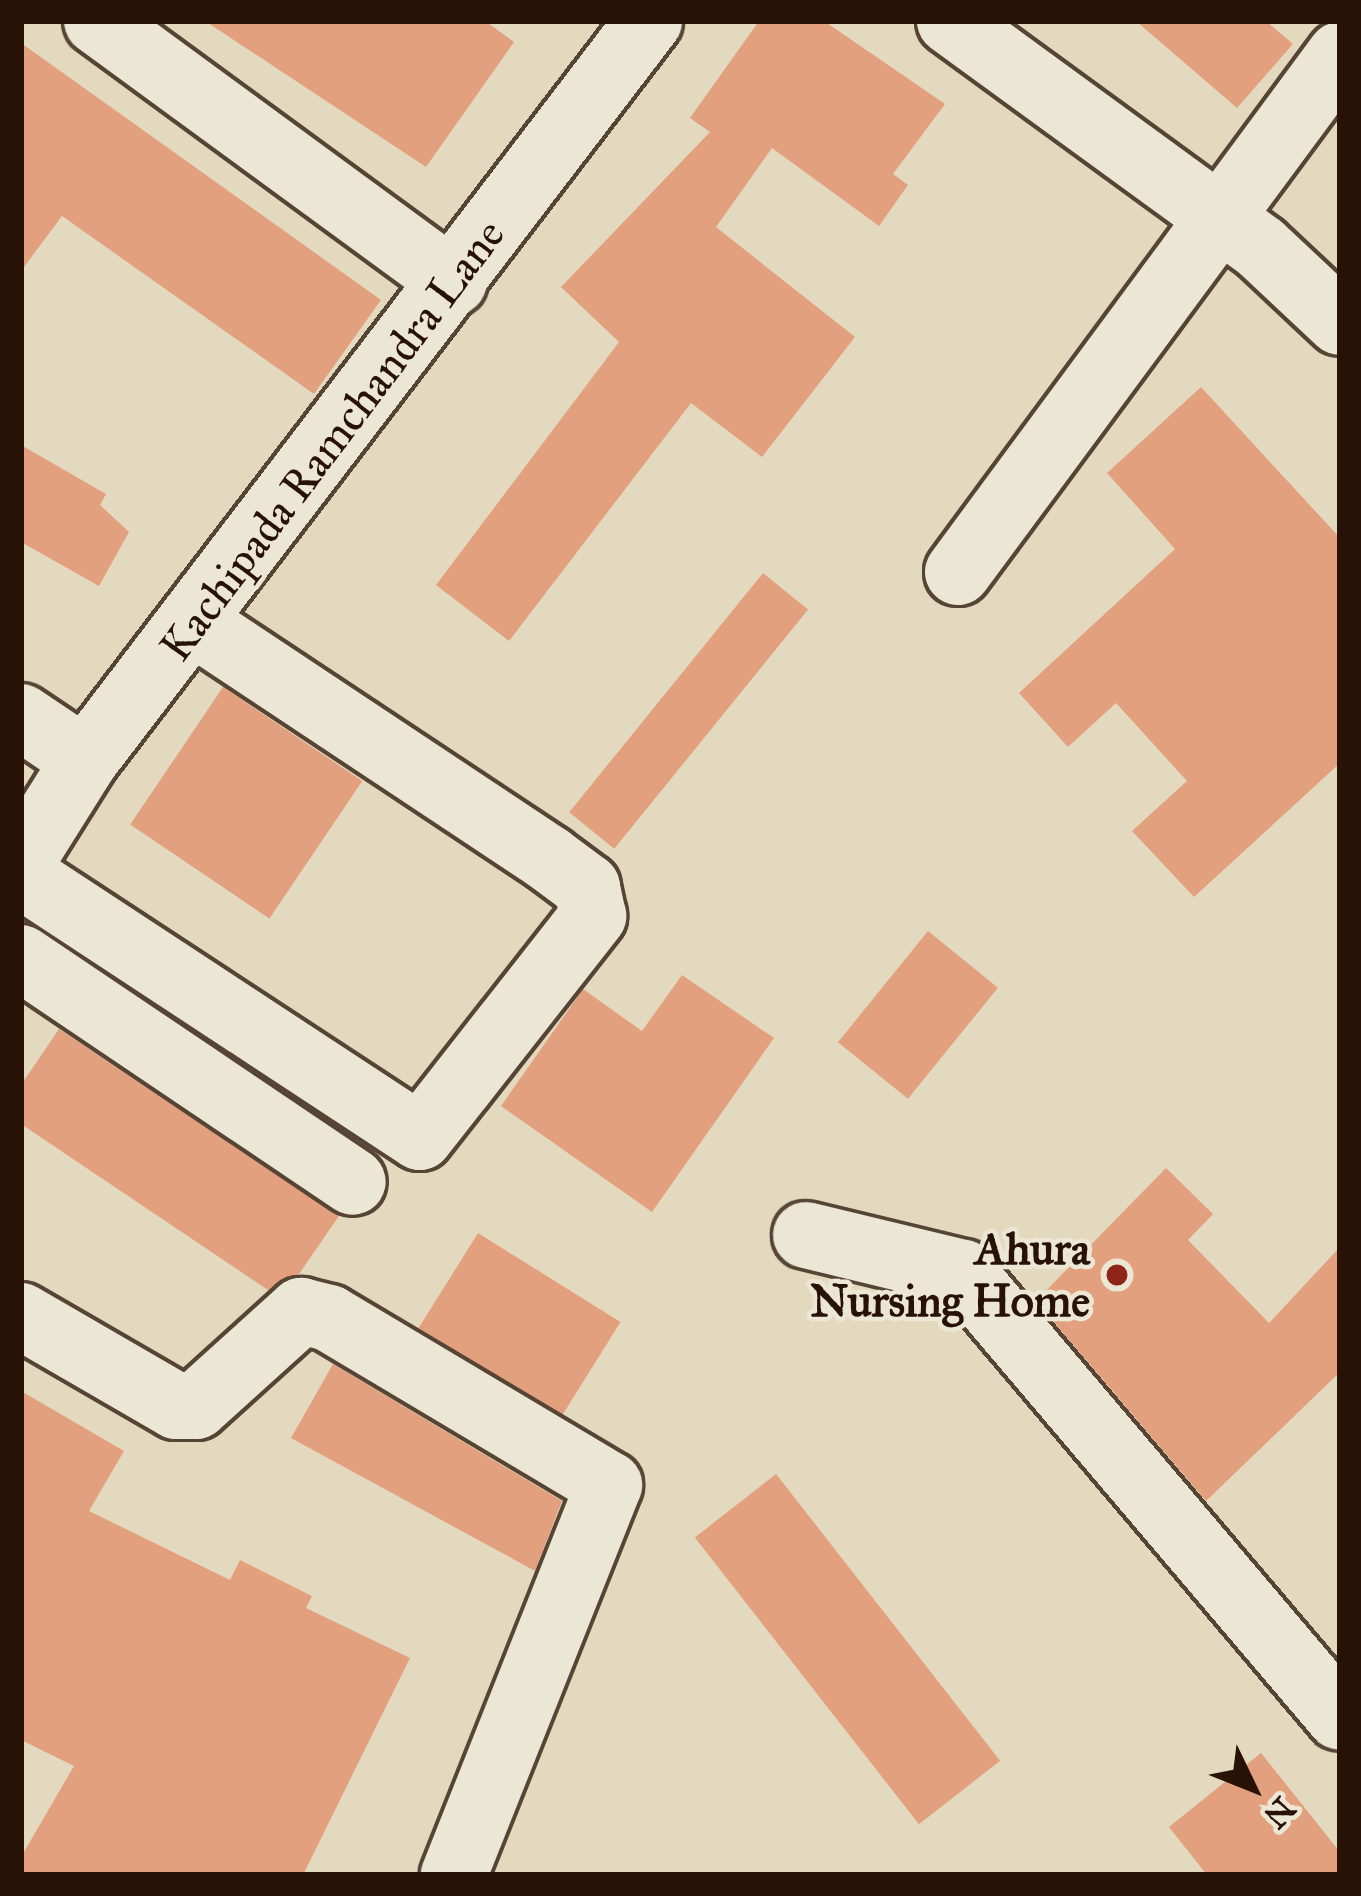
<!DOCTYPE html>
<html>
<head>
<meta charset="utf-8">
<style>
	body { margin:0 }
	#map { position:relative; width:1361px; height:1896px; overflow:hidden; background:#e2d9bf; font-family:"IM FELL Great Primer",serif }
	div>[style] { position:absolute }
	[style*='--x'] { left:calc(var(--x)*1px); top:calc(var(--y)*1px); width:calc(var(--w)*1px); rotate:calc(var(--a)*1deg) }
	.building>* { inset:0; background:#e3a07f; transform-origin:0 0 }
	.roads { filter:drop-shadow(3px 0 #564434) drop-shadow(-3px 0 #564434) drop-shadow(0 3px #564434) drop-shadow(0 -3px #564434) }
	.street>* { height:66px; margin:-33px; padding:0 33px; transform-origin:33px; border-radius:33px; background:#ece6d5 }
	.secondary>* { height:66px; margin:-33px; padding:0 33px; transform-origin:33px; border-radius:33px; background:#ece6d5 }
	.dots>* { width:33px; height:33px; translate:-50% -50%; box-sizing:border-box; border:6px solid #ece6d5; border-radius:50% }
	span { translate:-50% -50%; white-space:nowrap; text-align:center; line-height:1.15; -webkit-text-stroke:9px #ece6d5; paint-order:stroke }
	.street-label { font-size:45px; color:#271205 }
	.poi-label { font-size:45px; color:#271205; font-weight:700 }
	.right { translate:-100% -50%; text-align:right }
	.frame { position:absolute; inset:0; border:24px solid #271205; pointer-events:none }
	.north { position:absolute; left:1193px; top:1728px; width:120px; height:120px; -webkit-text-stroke:9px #ece6d5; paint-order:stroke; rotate:133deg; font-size:33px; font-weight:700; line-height:48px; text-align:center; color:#271205 }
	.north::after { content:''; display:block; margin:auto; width:42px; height:54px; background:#271205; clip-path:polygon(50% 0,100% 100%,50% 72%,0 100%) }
</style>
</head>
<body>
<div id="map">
	<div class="building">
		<div style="clip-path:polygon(205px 21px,485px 21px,514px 42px,426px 167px)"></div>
		<div style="clip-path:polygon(759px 21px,824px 21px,945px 104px,893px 174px,908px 185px,879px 226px,772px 148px,716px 227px,855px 337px,762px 457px,691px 403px,509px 641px,436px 585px,619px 342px,561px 287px,710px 132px,690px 118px)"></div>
		<div style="clip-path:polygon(1136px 21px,1266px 21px,1293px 44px,1237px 108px)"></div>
		<div style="clip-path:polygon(21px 43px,381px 300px,314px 394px,62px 216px,21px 271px)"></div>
		<div style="clip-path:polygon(1201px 387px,1340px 538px,1340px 763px,1194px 897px,1132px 831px,1187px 781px,1116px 703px,1068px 747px,1019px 693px,1175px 549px,1107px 473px)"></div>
		<div style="clip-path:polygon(21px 445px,106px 494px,100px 505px,129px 532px,99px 586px,21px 542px)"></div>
		<div style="left:763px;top:573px;width:58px;height:308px;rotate:39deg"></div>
		<div style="left:223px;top:687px;width:168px;height:166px;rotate:34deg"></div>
		<div style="left:928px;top:931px;width:90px;height:143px;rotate:39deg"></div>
		<div style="clip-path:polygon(682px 975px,774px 1038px,652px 1212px,501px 1106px,583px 989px,642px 1031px)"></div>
		<div style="clip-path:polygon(59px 1029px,339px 1216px,299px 1274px,268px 1290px,21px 1124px,21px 1085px)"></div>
		<div style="clip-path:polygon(1166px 1168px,1213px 1214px,1188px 1240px,1269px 1323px,1340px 1247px,1340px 1372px,1206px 1501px,1036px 1301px)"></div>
		<div style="left:478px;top:1233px;width:168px;height:112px;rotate:32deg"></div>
		<div style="clip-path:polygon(333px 1364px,562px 1501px,535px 1571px,291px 1438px)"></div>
		<div style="clip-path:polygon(21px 1391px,124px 1451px,89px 1511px,230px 1580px,240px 1560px,312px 1596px,306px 1608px,410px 1658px,303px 1875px,21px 1875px,21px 1857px,74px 1766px,21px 1740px)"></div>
		<div style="left:776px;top:1474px;width:364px;height:103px;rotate:52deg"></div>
		<div style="clip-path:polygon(1261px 1753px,1340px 1852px,1340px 1875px,1207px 1875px,1169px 1827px)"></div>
	</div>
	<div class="roads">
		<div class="street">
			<div style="--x:97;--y:21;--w:442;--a:36.2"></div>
			<div style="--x:958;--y:572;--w:643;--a:-53.54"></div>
			<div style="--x:21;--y:717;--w:77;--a:33.9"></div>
			<div style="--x:21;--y:875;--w:477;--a:33.3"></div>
			<div style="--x:420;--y:1137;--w:281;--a:-51.9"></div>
			<div style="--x:593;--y:916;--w:30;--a:-102"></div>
			<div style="--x:587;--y:887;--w:49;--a:-143.4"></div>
			<div style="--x:548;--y:858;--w:426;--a:-146.4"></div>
			<div style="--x:21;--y:958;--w:400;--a:34"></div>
			<div style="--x:806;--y:1235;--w:162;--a:13.6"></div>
			<div style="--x:963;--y:1273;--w:582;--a:49.67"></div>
			<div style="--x:21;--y:1316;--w:179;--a:30.1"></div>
			<div style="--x:176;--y:1406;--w:20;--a:0"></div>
			<div style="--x:196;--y:1406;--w:142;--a:-42.1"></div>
			<div style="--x:301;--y:1311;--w:29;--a:14"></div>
			<div style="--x:329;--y:1318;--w:326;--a:30.8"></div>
			<div style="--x:609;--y:1485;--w:420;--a:111.7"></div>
		</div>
		<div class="secondary">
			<div style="--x:950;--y:21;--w:385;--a:36.1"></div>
			<div style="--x:1261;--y:248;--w:108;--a:43.1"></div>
			<div style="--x:21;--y:862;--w:120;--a:-57.9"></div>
			<div style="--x:85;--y:760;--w:930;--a:-52.65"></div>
		</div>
	</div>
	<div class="dots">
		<div style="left:1117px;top:1275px;background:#8f2418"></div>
	</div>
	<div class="street-label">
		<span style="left:332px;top:440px;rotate:-53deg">Kachipada Ramchandra Lane</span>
	</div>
	<div class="poi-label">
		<span class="right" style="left:1090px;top:1275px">Ahura<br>Nursing Home</span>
	</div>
	<div class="frame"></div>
	<div class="north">N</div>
</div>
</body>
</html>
